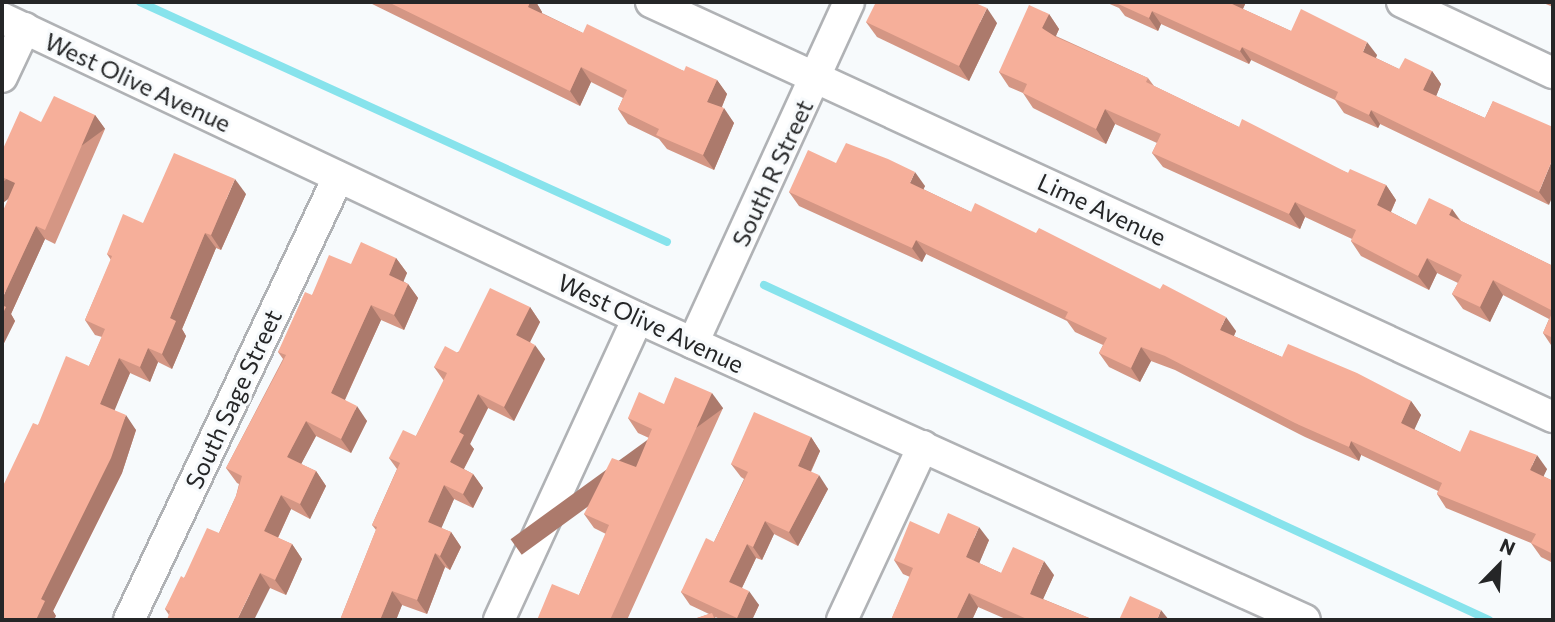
<!DOCTYPE html>
<html>
<head>
<meta charset="utf-8">
<style>
	body { margin:0 }
	#map { position:relative; width:1555px; height:622px; overflow:hidden; background:#f7fafc; font-family:Commissioner,sans-serif }
	div>[style] { position:absolute }
	[style*='--x'] { left:calc(var(--x)*1px); top:calc(var(--y)*1px); width:calc(var(--w)*1px); rotate:calc(var(--a)*1deg) }
	.stream>* { height:8px; margin:-4px; padding:0 4px; transform-origin:4px; border-radius:4px; background:#87e3ec }
	.roads { filter:drop-shadow(2px 0 #b0b2b5) drop-shadow(-2px 0 #b0b2b5) drop-shadow(0 2px #b0b2b5) drop-shadow(0 -2px #b0b2b5) }
	.minor>* { height:30px; margin:-15px; padding:0 15px; transform-origin:15px; border-radius:15px; background:#fff }
	.wall>* { inset:0; background:#d49684 }
	.shaded-wall>* { inset:0; background:#ac7a6c; transform-origin:0 0 }
	.building>* { inset:0; background:#f6af9a }
	span { translate:-50% -50%; white-space:nowrap; text-align:center; line-height:1.15; -webkit-text-stroke:6px #f7fafc; paint-order:stroke }
	.street-label { font-size:24px; color:#252627 }
	.frame { position:absolute; inset:0; border:4px solid #252627; pointer-events:none }
	.north { position:absolute; left:1464px; top:531px; width:70px; height:70px; -webkit-text-stroke:5px #f7fafc; paint-order:stroke; rotate:24deg; font-size:19px; font-weight:700; line-height:28px; text-align:center; color:#252627 }
	.north::after { content:''; display:block; margin:auto; width:24px; height:32px; background:#252627; clip-path:polygon(50% 0,100% 100%,50% 72%,0 100%) }
</style>
</head>
<body>
<div id="map">
	<div class="stream">
		<div style="--x:140;--y:2;--w:579;--a:24.48"></div>
		<div style="--x:764;--y:285;--w:799;--a:24.8"></div>
	</div>
	<div class="roads">
		<div class="minor">
			<div style="--x:651;--y:2;--w:993;--a:24.71"></div>
			<div style="--x:1402;--y:2;--w:167;--a:25.2"></div>
			<div style="--x:2;--y:18;--w:703;--a:25.25"></div>
			<div style="--x:638;--y:318;--w:732;--a:24.36"></div>
			<div style="--x:2;--y:77;--w:54;--a:-64.9"></div>
			<div style="--x:693;--y:343;--w:375;--a:-65.4"></div>
			<div style="--x:129;--y:620;--w:490;--a:-64.7"></div>
			<div style="--x:499;--y:620;--w:332;--a:-65.3"></div>
			<div style="--x:842;--y:620;--w:192;--a:-65"></div>
		</div>
	</div>
	<div class="wall">
		<div style="clip-path:polygon(368px 2px,536px 2px,542px 12px,542px 13px,583px 33px,684px 71px,717px 80px,727px 94px,722px 107px,734px 123px,714px 170px,667px 149px,659px 139px,628px 124px,618px 109px,623px 98px,591px 82px,580px 106px)"></div>
		<div style="clip-path:polygon(1105px 2px,1246px 2px,1243px 9px,1291px 31px,1377px 55px,1376px 58px,1399px 69px,1432px 71px,1441px 84px,1436px 96px,1485px 118px,1493px 101px,1549px 205px,1380px 124px,1378px 128px,1344px 113px,1335px 100px,1251px 60px,1249px 64px,1161px 24px,1158px 31px,1125px 16px,1119px 8px)"></div>
		<div style="clip-path:polygon(1541px 2px,1553px 2px,1553px 7px)"></div>
		<div style="clip-path:polygon(1049px 14px,1059px 29px,1056px 36px,1148px 78px,1154px 86px,1239px 127px,1348px 173px,1386px 185px,1396px 200px,1391px 212px,1416px 225px,1452px 209px,1461px 221px,1553px 266px,1553px 348px,1543px 333px,1549px 319px,1503px 295px,1490px 322px,1463px 309px,1452px 294px,1458px 283px,1437px 273px,1429px 290px,1361px 256px,1351px 241px,1352px 239px,1305px 217px,1300px 229px,1163px 167px,1152px 153px,1157px 143px,1115px 124px,1106px 144px,1033px 108px,1023px 93px,1009px 87px,999px 72px)"></div>
		<div style="clip-path:polygon(866px 22px,997px 23px,969px 81px,877px 37px)"></div>
		<div style="clip-path:polygon(95px 115px,105px 129px,55px 244px,45px 239px,11px 314px,15px 321px,2px 347px,12px 191px,2px 186px,2px 151px)"></div>
		<div style="clip-path:polygon(836px 163px,925px 186px,923px 189px,971px 212px,1236px 331px,1234px 336px,1282px 357px,1411px 401px,1421px 415px,1414px 429px,1460px 452px,1547px 469px,1543px 476px,1553px 481px,1553px 563px,1541px 557px,1531px 543px,1446px 508px,1437px 494px,1438px 491px,1361px 455px,1359px 461px,1305px 437px,1175px 370px,1151px 361px,1140px 382px,1109px 367px,1099px 353px,1103px 345px,1075px 332px,1067px 321px,926px 254px,922px 262px,799px 206px,789px 192px)"></div>
		<div style="clip-path:polygon(246px 194px,221px 250px,216px 248px,182px 329px,186px 336px,172px 369px,158px 362px,150px 382px,130px 373px,114px 410px,136px 430px,122px 473px,53px 611px,56px 616px,2px 620px,38px 425px,89px 366px,102px 337px,95px 335px,85px 320px,111px 260px,107px 254px,143px 223px)"></div>
		<div style="clip-path:polygon(396px 258px,407px 273px,403px 281px,408px 284px,418px 298px,404px 330px,381px 320px,345px 400px,367px 421px,351px 453px,316px 436px,301px 464px,316px 471px,326px 486px,310px 519px,291px 509px,278px 538px,292px 544px,302px 559px,286px 595px,270px 588px,169px 615px,165px 609px,184px 578px,219px 533px,236px 496px,239px 484px,237px 483px,226px 468px,283px 359px,278px 352px,312px 295px,351px 264px)"></div>
		<div style="clip-path:polygon(530px 307px,540px 322px,530px 342px,545px 359px,514px 421px,488px 408px,470px 444px,474px 449px,464px 469px,473px 474px,483px 488px,473px 508px,454px 499px,441px 528px,451px 532px,461px 547px,450px 570px,445px 567px,427px 614px,402px 605px,396px 620px,340px 620px,376px 530px,372px 525px,397px 469px,389px 458px,416px 436px,444px 381px,434px 367px)"></div>
		<div style="clip-path:polygon(664px 404px,723px 408px,627px 620px,537px 620px,579px 595px,606px 534px,594px 528px,584px 514px,636px 467px,649px 438px,638px 433px,628px 418px)"></div>
		<div style="clip-path:polygon(811px 437px,820px 451px,811px 472px,828px 489px,798px 546px,774px 534px,762px 560px,756px 558px,742px 588px,759px 605px,752px 620px,723px 620px,715px 617px,717px 620px,691px 620px,709px 614px,690px 605px,681px 592px,714px 542px,744px 479px,741px 477px,731px 464px)"></div>
		<div style="clip-path:polygon(939px 534px,989px 540px,979px 563px,1001px 573px,1054px 575px,1043px 599px,1094px 620px,1008px 620px,978px 607px,972px 620px,891px 620px,910px 577px,903px 574px,894px 560px)"></div>
	</div>
	<div class="shaded-wall">
		<div style="clip-path:polygon(530px 2px,536px 2px,542px 12px,538px 21px,528px 7px)"></div>
		<div style="clip-path:polygon(1230px 2px,1246px 2px,1239px 17px,1230px 3px)"></div>
		<div style="clip-path:polygon(987px 8px,997px 23px,969px 81px,959px 66px)"></div>
		<div style="clip-path:polygon(1152px 11px,1161px 24px,1158px 31px,1149px 18px)"></div>
		<div style="clip-path:polygon(1049px 14px,1059px 29px,1053px 42px,1042px 28px)"></div>
		<div style="clip-path:polygon(1367px 42px,1377px 55px,1372px 66px,1363px 52px)"></div>
		<div style="clip-path:polygon(1242px 47px,1251px 60px,1249px 64px,1240px 51px)"></div>
		<div style="clip-path:polygon(581px 67px,591px 82px,580px 106px,570px 91px)"></div>
		<div style="clip-path:polygon(1432px 71px,1441px 84px,1433px 104px,1423px 90px)"></div>
		<div style="clip-path:polygon(717px 80px,727px 94px,718px 116px,707px 102px)"></div>
		<div style="clip-path:polygon(724px 108px,734px 123px,714px 170px,703px 155px)"></div>
		<div style="clip-path:polygon(1105px 109px,1115px 124px,1106px 144px,1096px 129px)"></div>
		<div style="clip-path:polygon(1371px 110px,1380px 124px,1378px 128px,1369px 115px)"></div>
		<div style="left:95px;top:115px;width:17px;height:125px;rotate:54deg"></div>
		<div style="clip-path:polygon(1553px 158px,1553px 195px,1549px 205px,1539px 192px)"></div>
		<div style="clip-path:polygon(915px 172px,925px 186px,920px 197px,910px 183px)"></div>
		<div style="clip-path:polygon(235px 179px,246px 194px,221px 250px,211px 235px)"></div>
		<div style="clip-path:polygon(1386px 185px,1396px 200px,1387px 220px,1377px 205px)"></div>
		<div style="clip-path:polygon(1295px 202px,1305px 217px,1300px 229px,1289px 214px)"></div>
		<div style="clip-path:polygon(1452px 209px,1462px 224px,1449px 215px)"></div>
		<div style="clip-path:polygon(36px 226px,45px 239px,11px 314px,15px 321px,2px 347px,2px 299px)"></div>
		<div style="clip-path:polygon(205px 233px,216px 248px,182px 329px,186px 336px,172px 369px,162px 354px,170px 318px)"></div>
		<div style="clip-path:polygon(916px 240px,926px 254px,922px 262px,912px 248px)"></div>
		<div style="clip-path:polygon(396px 258px,407px 273px,400px 290px,389px 275px)"></div>
		<div style="clip-path:polygon(1427px 258px,1437px 273px,1429px 290px,1418px 276px)"></div>
		<div style="clip-path:polygon(1493px 280px,1503px 295px,1490px 322px,1480px 307px)"></div>
		<div style="clip-path:polygon(408px 284px,418px 298px,404px 330px,394px 315px)"></div>
		<div style="clip-path:polygon(371px 305px,381px 320px,341px 408px,331px 393px)"></div>
		<div style="clip-path:polygon(530px 307px,540px 322px,526px 350px,516px 335px)"></div>
		<div style="clip-path:polygon(1226px 317px,1236px 331px,1230px 344px,1220px 330px)"></div>
		<div style="clip-path:polygon(535px 345px,545px 359px,514px 421px,504px 407px)"></div>
		<div style="clip-path:polygon(1141px 347px,1151px 361px,1140px 382px,1131px 368px)"></div>
		<div style="clip-path:polygon(148px 348px,158px 362px,150px 382px,140px 367px)"></div>
		<div style="clip-path:polygon(119px 358px,130px 373px,111px 419px,100px 404px)"></div>
		<div style="left:712px;top:393px;width:19px;height:249px;rotate:54deg"></div>
		<div style="clip-path:polygon(478px 394px,488px 408px,470px 444px,474px 449px,460px 476px,450px 462px,459px 432px)"></div>
		<div style="clip-path:polygon(1411px 401px,1421px 415px,1411px 437px,1401px 423px)"></div>
		<div style="clip-path:polygon(357px 406px,367px 421px,351px 453px,341px 439px)"></div>
		<div style="clip-path:polygon(126px 415px,136px 430px,122px 473px,53px 611px,56px 616px,54px 620px,36px 620px,41px 599px)"></div>
		<div style="clip-path:polygon(306px 421px,316px 436px,297px 472px,287px 457px)"></div>
		<div style="clip-path:polygon(811px 437px,820px 451px,807px 479px,798px 466px)"></div>
		<div style="clip-path:polygon(1351px 441px,1361px 455px,1359px 461px,1349px 447px)"></div>
		<div style="clip-path:polygon(1537px 455px,1547px 469px,1540px 484px,1530px 470px)"></div>
		<div style="clip-path:polygon(316px 471px,326px 486px,310px 519px,300px 504px)"></div>
		<div style="clip-path:polygon(473px 474px,483px 488px,473px 508px,463px 494px)"></div>
		<div style="clip-path:polygon(819px 475px,828px 489px,798px 546px,789px 532px)"></div>
		<div style="clip-path:polygon(444px 485px,454px 499px,438px 536px,428px 522px)"></div>
		<div style="clip-path:polygon(281px 495px,291px 509px,274px 546px,264px 531px)"></div>
		<div style="clip-path:polygon(765px 521px,774px 534px,762px 560px,753px 547px)"></div>
		<div style="clip-path:polygon(979px 527px,989px 540px,976px 571px,966px 557px)"></div>
		<div style="clip-path:polygon(451px 532px,461px 547px,450px 570px,440px 556px)"></div>
		<div style="clip-path:polygon(292px 544px,302px 559px,286px 595px,275px 580px)"></div>
		<div style="clip-path:polygon(747px 544px,756px 558px,738px 596px,729px 582px)"></div>
		<div style="clip-path:polygon(435px 553px,445px 567px,427px 614px,417px 600px)"></div>
		<div style="clip-path:polygon(1044px 561px,1054px 575px,1039px 608px,1030px 594px)"></div>
		<div style="clip-path:polygon(260px 573px,270px 588px,254px 620px,237px 620px)"></div>
		<div style="clip-path:polygon(392px 591px,402px 605px,396px 620px,380px 620px)"></div>
		<div style="clip-path:polygon(749px 591px,759px 605px,752px 620px,739px 620px,737px 618px)"></div>
		<div style="clip-path:polygon(969px 593px,978px 607px,972px 620px,956px 620px)"></div>
		<div style="clip-path:polygon(1161px 610px,1169px 620px,1157px 620px)"></div>
	</div>
	<div class="building">
		<div style="clip-path:polygon(388px 2px,530px 2px,528px 7px,583px 33px,587px 24px,684px 71px,686px 66px,717px 80px,707px 102px,724px 108px,703px 155px,656px 135px,659px 129px,618px 109px,627px 90px,581px 67px,570px 91px)"></div>
		<div style="clip-path:polygon(876px 2px,973px 2px,987px 8px,959px 66px,866px 22px)"></div>
		<div style="clip-path:polygon(1116px 2px,1230px 2px,1230px 3px,1291px 31px,1301px 9px,1367px 42px,1363px 52px,1399px 69px,1405px 58px,1432px 71px,1423px 90px,1485px 118px,1493px 101px,1553px 127px,1553px 158px,1539px 192px,1371px 110px,1369px 115px,1335px 99px,1338px 92px,1242px 47px,1240px 51px,1152px 11px,1149px 18px,1116px 3px)"></div>
		<div style="clip-path:polygon(1029px 5px,1049px 14px,1042px 28px,1056px 37px,1148px 78px,1146px 82px,1239px 127px,1242px 119px,1348px 173px,1350px 169px,1386px 185px,1377px 205px,1416px 225px,1429px 198px,1452px 209px,1449px 215px,1553px 266px,1553px 338px,1543px 333px,1553px 311px,1493px 280px,1480px 307px,1452px 294px,1462px 275px,1427px 258px,1418px 276px,1351px 241px,1356px 230px,1295px 202px,1289px 214px,1152px 153px,1161px 134px,1105px 109px,1096px 129px,1023px 93px,1027px 84px,999px 72px)"></div>
		<div style="clip-path:polygon(54px 96px,95px 115px,45px 230px,36px 226px,2px 299px,2px 213px,15px 183px,2px 177px,2px 151px,20px 111px,41px 122px)"></div>
		<div style="clip-path:polygon(846px 143px,888px 159px,915px 172px,910px 183px,971px 212px,975px 203px,1036px 233px,1039px 228px,1160px 289px,1163px 284px,1226px 317px,1220px 330px,1282px 357px,1288px 344px,1357px 373px,1411px 401px,1401px 423px,1460px 452px,1470px 430px,1537px 455px,1530px 470px,1553px 481px,1553px 554px,1531px 543px,1536px 534px,1437px 494px,1442px 483px,1351px 441px,1349px 447px,1295px 423px,1165px 356px,1141px 347px,1131px 368px,1099px 353px,1107px 338px,1065px 318px,1068px 312px,916px 240px,912px 248px,789px 192px,808px 150px,836px 163px)"></div>
		<div style="clip-path:polygon(174px 153px,235px 179px,211px 235px,205px 233px,170px 318px,176px 321px,162px 354px,148px 348px,140px 367px,119px 358px,100px 404px,126px 415px,111px 458px,41px 599px,45px 601px,36px 620px,2px 620px,2px 488px,33px 423px,38px 425px,66px 356px,89px 366px,105px 329px,85px 320px,112px 256px,107px 254px,123px 214px,143px 223px)"></div>
		<div style="clip-path:polygon(361px 242px,396px 258px,389px 275px,408px 284px,394px 315px,371px 305px,331px 393px,357px 406px,341px 439px,306px 421px,287px 457px,316px 471px,300px 504px,281px 495px,264px 531px,292px 544px,275px 580px,260px 573px,237px 620px,167px 620px,170px 611px,165px 609px,181px 576px,184px 578px,207px 528px,219px 533px,236px 496px,242px 476px,226px 468px,286px 355px,278px 352px,305px 292px,312px 295px,329px 255px,351px 264px)"></div>
		<div style="clip-path:polygon(490px 288px,530px 307px,516px 335px,535px 345px,504px 407px,478px 394px,459px 432px,464px 435px,450px 462px,473px 474px,463px 494px,444px 485px,428px 522px,451px 532px,440px 556px,435px 553px,417px 600px,392px 591px,380px 620px,340px 620px,377px 527px,372px 525px,400px 463px,389px 458px,403px 430px,416px 436px,447px 373px,434px 367px,445px 346px,458px 353px)"></div>
		<div style="clip-path:polygon(2px 305px,6px 307px,2px 315px)"></div>
		<div style="clip-path:polygon(675px 377px,712px 393px,610px 620px,537px 620px,552px 584px,579px 595px,609px 525px,584px 514px,612px 458px,636px 467px,652px 429px,628px 418px,639px 392px,664px 404px)"></div>
		<div style="clip-path:polygon(754px 412px,811px 437px,798px 466px,819px 475px,789px 532px,765px 521px,753px 547px,747px 544px,729px 582px,749px 591px,737px 618px,681px 592px,706px 538px,714px 542px,748px 472px,731px 464px)"></div>
		<div style="clip-path:polygon(948px 513px,979px 527px,966px 557px,1001px 573px,1013px 547px,1044px 561px,1030px 594px,1094px 620px,1029px 620px,969px 593px,956px 620px,891px 620px,913px 568px,894px 560px,910px 521px,939px 534px)"></div>
		<div style="clip-path:polygon(1130px 596px,1161px 610px,1157px 620px,1119px 620px)"></div>
		<div style="clip-path:polygon(712px 613px,715px 620px,691px 620px)"></div>
	</div>
	<div class="street-label">
		<span style="left:138px;top:82px;rotate:25deg">West Olive Avenue</span>
		<span style="left:772px;top:173px;rotate:-65deg">South R Street</span>
		<span style="left:1102px;top:209px;rotate:25deg">Lime Avenue</span>
		<span style="left:651px;top:323px;rotate:25deg">West Olive Avenue</span>
		<span style="left:233px;top:399px;rotate:-65deg">South Sage Street</span>
	</div>
	<div class="frame"></div>
	<div class="north">N</div>
</div>
</body>
</html>
